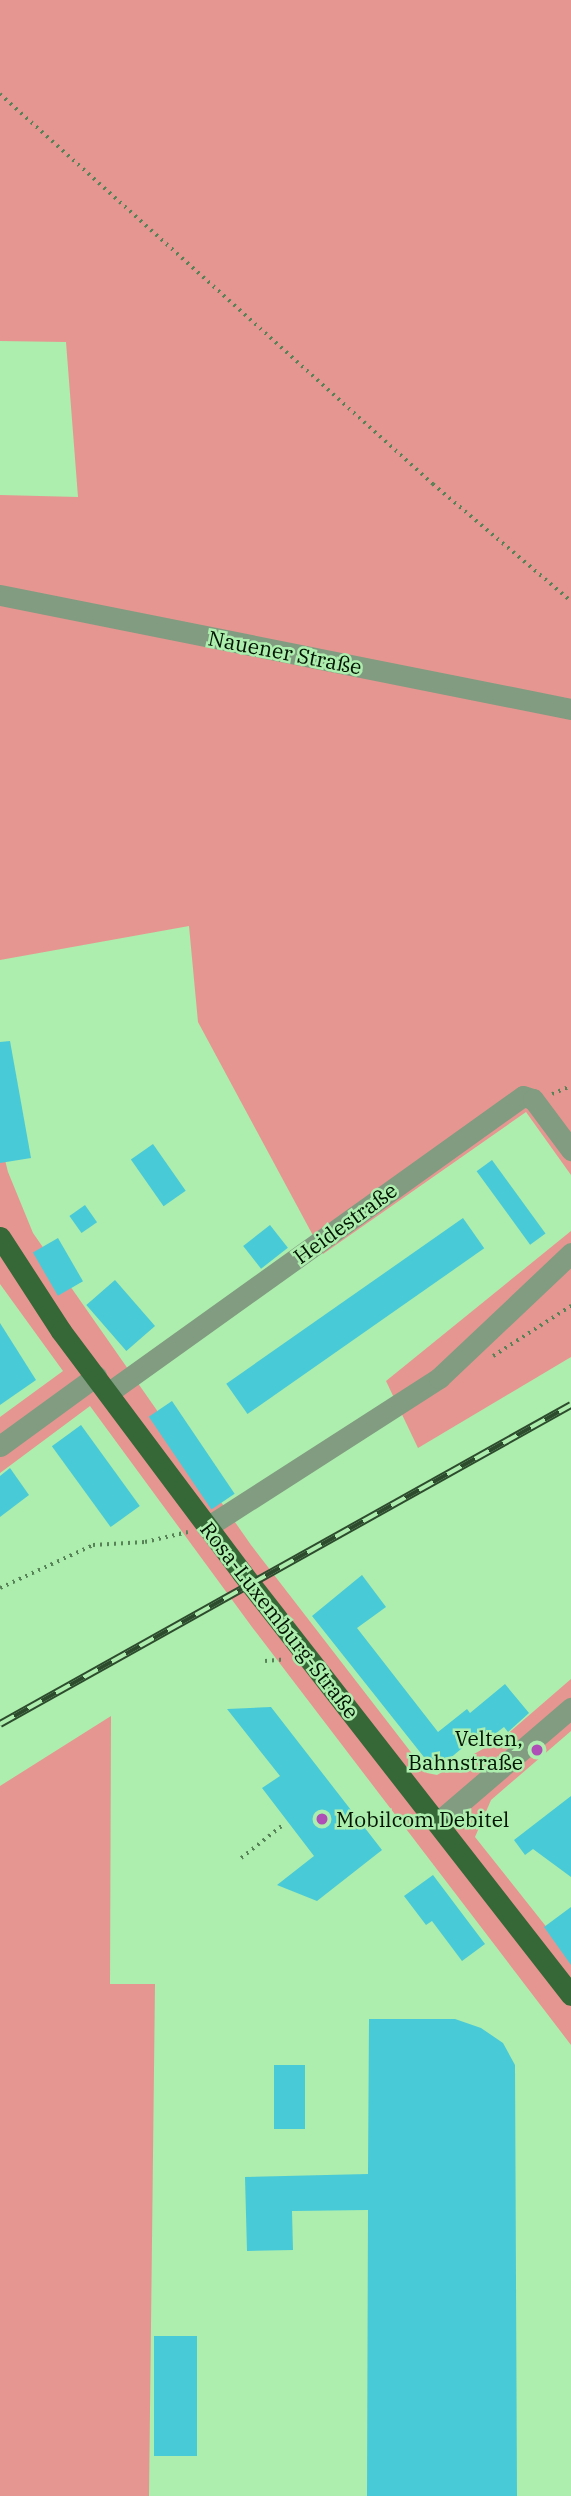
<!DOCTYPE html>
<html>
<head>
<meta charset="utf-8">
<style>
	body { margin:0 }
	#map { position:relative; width:571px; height:2496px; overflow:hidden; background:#adedad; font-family:"IBM Plex Serif",serif }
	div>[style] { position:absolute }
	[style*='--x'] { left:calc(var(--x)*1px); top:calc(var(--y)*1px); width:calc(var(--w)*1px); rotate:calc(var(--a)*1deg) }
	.green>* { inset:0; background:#e69690 }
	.building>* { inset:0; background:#49cad7; transform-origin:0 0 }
	.path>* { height:3.5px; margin-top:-1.75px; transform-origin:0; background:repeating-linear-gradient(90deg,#578258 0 2px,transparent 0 7px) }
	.minor>* { height:21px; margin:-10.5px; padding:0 10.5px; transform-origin:10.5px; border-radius:10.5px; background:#819c81 }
	.major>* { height:21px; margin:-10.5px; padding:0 10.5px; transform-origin:10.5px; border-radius:10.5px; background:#356836 }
	.rail>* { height:8px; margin-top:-4px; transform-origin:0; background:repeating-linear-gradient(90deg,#adedad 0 16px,#2c4c2d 0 32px); box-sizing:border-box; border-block:2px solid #2c4c2d }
	.dots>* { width:19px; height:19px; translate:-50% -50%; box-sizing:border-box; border:4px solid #adedad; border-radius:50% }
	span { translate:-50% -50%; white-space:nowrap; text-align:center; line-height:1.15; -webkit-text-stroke:5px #adedad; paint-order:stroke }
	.street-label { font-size:21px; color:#001501 }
	.poi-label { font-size:21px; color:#001501 }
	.right { translate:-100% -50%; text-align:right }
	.left { translate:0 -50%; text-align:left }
</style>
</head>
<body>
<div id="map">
	<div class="green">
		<div style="clip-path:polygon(0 0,571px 0,571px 1175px,526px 1112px,323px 1254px,198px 1022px,189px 926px,0 960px,0 495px,78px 497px,66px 342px,0 341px)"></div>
		<div style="clip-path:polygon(0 1140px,8px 1172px,33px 1233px,251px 1545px,427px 1773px,437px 1775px,504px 1737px,571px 1679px,571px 1731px,491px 1800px,475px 1837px,571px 1958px,571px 2045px,252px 1627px,90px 1406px,0 1473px,0 1417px,63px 1371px,0 1284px)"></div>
		<div style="clip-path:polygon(571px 1231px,571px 1357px,418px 1448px,386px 1381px)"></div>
		<div style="clip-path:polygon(111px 1716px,110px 1984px,155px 1984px,149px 2496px,0 2496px,0 1786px)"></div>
	</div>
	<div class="building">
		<div style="clip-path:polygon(10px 1041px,31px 1158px,0 1163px,0 1042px)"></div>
		<div style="left:153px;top:1144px;width:57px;height:27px;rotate:55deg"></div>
		<div style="left:492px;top:1160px;width:91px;height:19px;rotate:54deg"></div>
		<div style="left:85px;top:1205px;width:21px;height:19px;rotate:55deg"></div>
		<div style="left:463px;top:1218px;width:37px;height:289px;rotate:55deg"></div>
		<div style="left:270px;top:1225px;width:29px;height:34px;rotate:52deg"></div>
		<div style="left:58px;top:1238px;width:50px;height:29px;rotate:60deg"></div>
		<div style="left:115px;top:1280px;width:61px;height:38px;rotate:49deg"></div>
		<div style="clip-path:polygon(0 1323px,36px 1380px,0 1405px)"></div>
		<div style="left:172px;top:1401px;width:112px;height:28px;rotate:56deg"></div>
		<div style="left:81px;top:1425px;width:100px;height:36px;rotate:54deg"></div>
		<div style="clip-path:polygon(10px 1468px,29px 1495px,0 1517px,0 1476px)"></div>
		<div style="clip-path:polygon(362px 1575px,386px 1607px,357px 1628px,438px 1732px,467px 1709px,470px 1713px,505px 1684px,529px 1713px,508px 1732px,504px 1727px,479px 1746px,474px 1738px,435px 1771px,312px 1616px)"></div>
		<div style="clip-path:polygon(271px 1707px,382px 1850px,317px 1901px,277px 1885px,314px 1856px,262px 1788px,280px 1776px,227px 1709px)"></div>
		<div style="clip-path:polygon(571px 1796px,571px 1877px,533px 1849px,525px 1855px,514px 1840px)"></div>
		<div style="clip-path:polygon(433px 1875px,485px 1944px,462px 1961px,432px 1921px,426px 1925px,404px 1896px)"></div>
		<div style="clip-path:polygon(571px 1907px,571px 1965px,544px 1927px)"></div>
		<div style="clip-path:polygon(369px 2019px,455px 2019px,481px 2028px,503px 2043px,515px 2065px,517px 2496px,367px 2496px,368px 2210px,292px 2211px,293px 2250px,247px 2251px,245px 2177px,368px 2174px)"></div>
		<div style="left:274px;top:2065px;width:31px;height:64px"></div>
		<div style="left:154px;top:2336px;width:43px;height:120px"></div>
	</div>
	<div class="path">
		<div style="--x:0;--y:94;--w:583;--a:42.01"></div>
		<div style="--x:433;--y:484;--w:181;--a:40.3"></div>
		<div style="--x:552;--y:1094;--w:21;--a:-23"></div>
		<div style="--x:493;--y:1356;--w:93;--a:-32.7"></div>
		<div style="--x:0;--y:1588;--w:102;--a:-24.8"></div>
		<div style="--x:93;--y:1545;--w:52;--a:-3.3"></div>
		<div style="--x:145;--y:1542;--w:44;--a:-13.1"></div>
		<div style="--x:265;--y:1661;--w:21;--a:-5"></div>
		<div style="--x:241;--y:1858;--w:55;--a:-38.3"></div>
	</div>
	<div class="minor">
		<div style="--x:0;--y:595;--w:582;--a:11.29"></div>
		<div style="--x:108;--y:1393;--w:510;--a:-35.59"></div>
		<div style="--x:523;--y:1096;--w:10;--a:17"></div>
		<div style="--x:533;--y:1099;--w:64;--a:53.3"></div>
		<div style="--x:0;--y:1446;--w:119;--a:-36.1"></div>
		<div style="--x:207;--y:1527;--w:276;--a:-32.7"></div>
		<div style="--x:439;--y:1378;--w:182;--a:-43.4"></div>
		<div style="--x:439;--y:1821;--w:174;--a:-40.6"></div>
	</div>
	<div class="major">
		<div style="--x:0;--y:1237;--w:112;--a:57"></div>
		<div style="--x:61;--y:1331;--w:302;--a:53.2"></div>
		<div style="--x:242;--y:1573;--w:535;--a:52.06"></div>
	</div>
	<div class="rail">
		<div style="--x:0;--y:1724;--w:654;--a:-29.19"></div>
	</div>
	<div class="dots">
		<div style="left:537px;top:1750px;background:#ae4eb6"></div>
		<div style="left:322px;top:1819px;background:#ae4eb6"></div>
	</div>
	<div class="street-label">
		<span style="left:285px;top:652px;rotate:11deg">Nauener Straße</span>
		<span style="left:345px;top:1223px;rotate:-36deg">Heidestraße</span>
		<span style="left:280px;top:1620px;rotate:52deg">Rosa-Luxemburg-Straße</span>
	</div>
	<div class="poi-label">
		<span class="right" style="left:523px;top:1750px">Velten,<br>Bahnstraße</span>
		<span class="left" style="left:336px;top:1819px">Mobilcom Debitel</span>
	</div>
</div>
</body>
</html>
